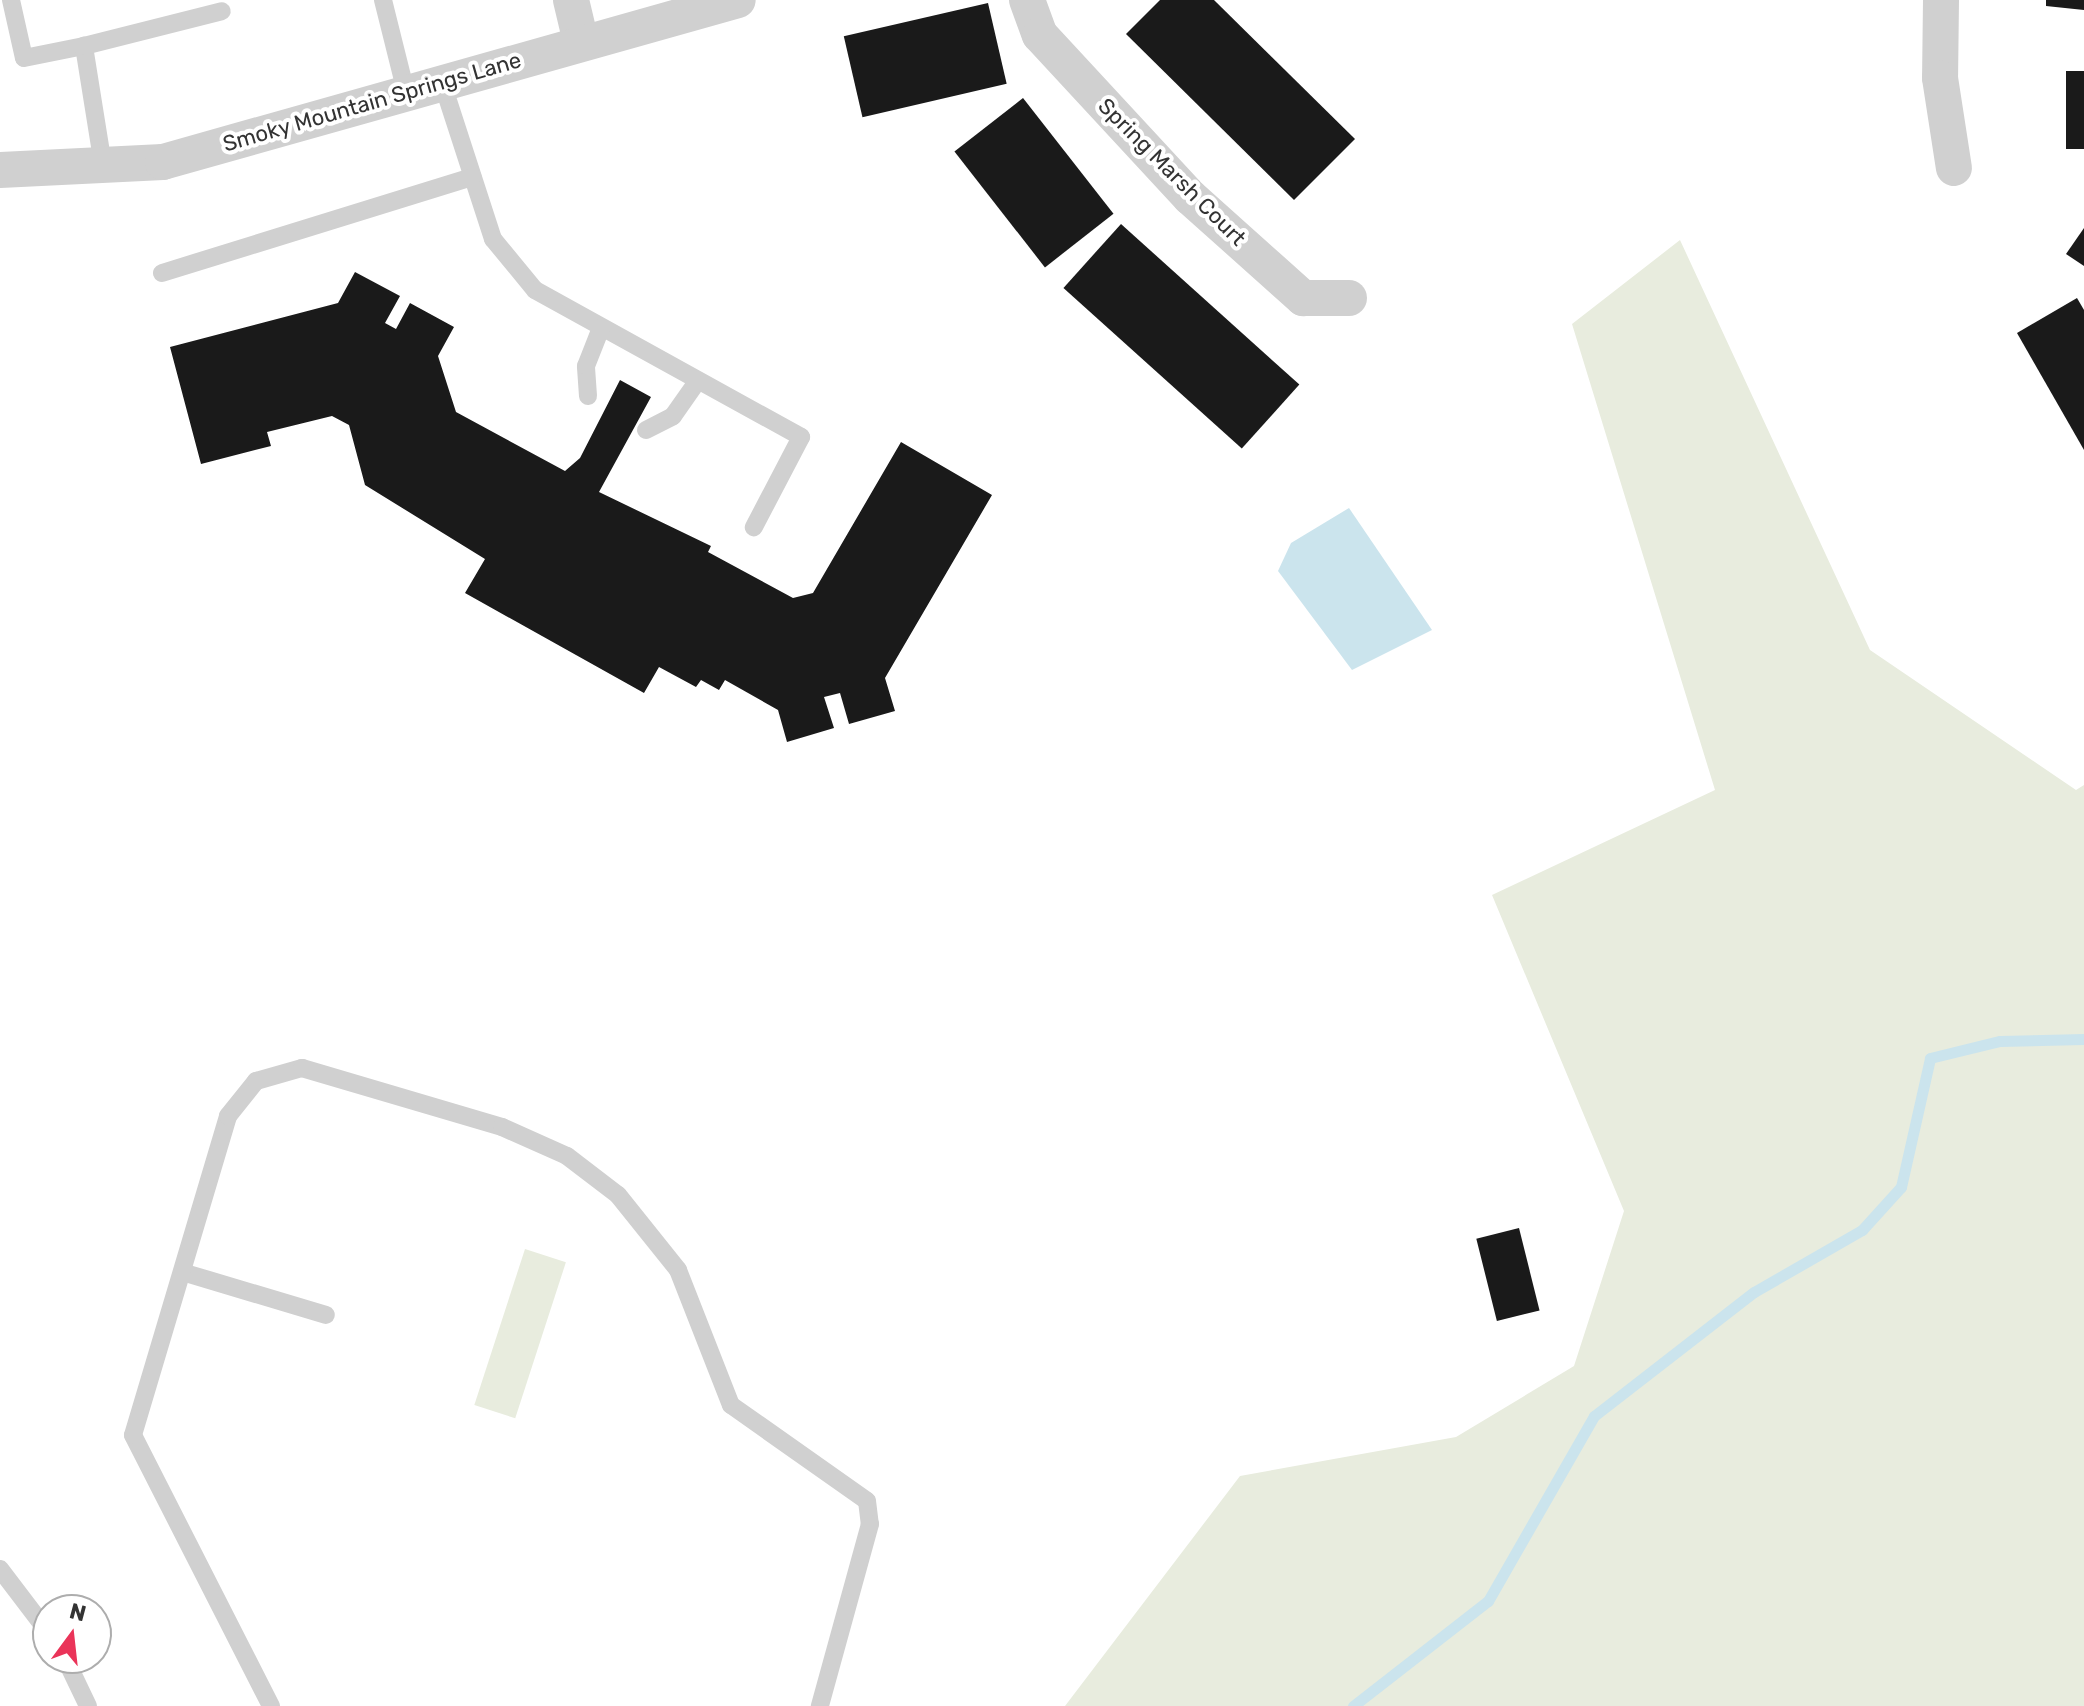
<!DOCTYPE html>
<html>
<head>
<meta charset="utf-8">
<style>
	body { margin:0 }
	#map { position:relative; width:2084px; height:1706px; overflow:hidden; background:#fff; font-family:Rubik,sans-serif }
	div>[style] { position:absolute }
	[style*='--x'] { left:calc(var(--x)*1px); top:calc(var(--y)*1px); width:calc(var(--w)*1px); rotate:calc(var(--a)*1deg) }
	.green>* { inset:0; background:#e8ecde; transform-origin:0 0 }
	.water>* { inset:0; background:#cbe4ed }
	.stream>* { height:11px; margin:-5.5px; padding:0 5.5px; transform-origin:5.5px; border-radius:5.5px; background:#cbe4ed }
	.building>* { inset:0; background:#1a1a1a; transform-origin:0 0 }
	.service>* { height:18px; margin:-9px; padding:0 9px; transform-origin:9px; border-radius:9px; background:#d0d0d0 }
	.minor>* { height:36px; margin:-18px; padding:0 18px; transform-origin:18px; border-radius:18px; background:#d0d0d0 }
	span { translate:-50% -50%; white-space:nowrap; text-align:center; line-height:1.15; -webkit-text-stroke:8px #fff; paint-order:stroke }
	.street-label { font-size:22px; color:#333 }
	.north { position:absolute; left:32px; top:1594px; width:80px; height:80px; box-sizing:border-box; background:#fff; border:2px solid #adadad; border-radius:50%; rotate:15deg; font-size:22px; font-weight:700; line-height:32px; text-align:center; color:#333 }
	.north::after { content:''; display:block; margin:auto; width:28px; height:36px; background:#ea3459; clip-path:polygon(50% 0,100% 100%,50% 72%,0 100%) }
</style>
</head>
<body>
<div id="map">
	<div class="green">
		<div style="clip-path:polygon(1680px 240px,1870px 650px,2076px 790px,2084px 785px,2084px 1706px,1065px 1706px,1240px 1476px,1456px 1437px,1574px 1366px,1624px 1211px,1492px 895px,1715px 790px,1572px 324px)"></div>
		<div style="left:525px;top:1249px;width:43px;height:164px;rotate:18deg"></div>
	</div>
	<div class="water">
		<div style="clip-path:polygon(1349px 508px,1432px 630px,1352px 670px,1278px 571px,1291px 543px)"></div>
	</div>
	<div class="stream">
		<div style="--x:1353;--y:1706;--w:171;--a:-37.9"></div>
		<div style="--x:1488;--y:1601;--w:213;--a:-60.2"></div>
		<div style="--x:1594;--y:1416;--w:202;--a:-37.8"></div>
		<div style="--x:1754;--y:1292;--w:125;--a:-29.9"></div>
		<div style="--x:1862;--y:1230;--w:58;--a:-47.8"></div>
		<div style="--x:1901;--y:1187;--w:132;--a:-77.3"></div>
		<div style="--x:1930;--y:1058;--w:72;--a:-13.7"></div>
		<div style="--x:2000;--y:1041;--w:84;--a:-1.4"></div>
	</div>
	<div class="building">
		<div style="clip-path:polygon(1160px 0,1214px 0,1355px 139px,1294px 200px,1126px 34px)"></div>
		<div style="clip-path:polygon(2046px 0,2084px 0,2084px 10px,2046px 6px)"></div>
		<div style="left:988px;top:3px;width:83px;height:148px;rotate:77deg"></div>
		<div style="left:2066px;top:71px;width:18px;height:78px"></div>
		<div style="left:1023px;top:98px;width:147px;height:87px;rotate:52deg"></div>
		<div style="left:1121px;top:224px;width:240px;height:86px;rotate:42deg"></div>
		<div style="clip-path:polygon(2084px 228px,2084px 266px,2066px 254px)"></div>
		<div style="clip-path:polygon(355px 272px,400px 296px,385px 323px,396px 329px,410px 303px,454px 327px,438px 356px,456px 412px,565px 471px,580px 458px,620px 380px,651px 397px,599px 492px,711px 546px,708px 552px,793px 598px,813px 593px,901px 442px,992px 495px,885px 678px,895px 711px,849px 724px,840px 693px,824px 697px,834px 728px,787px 742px,778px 710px,725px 680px,719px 690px,701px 680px,696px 687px,659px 667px,644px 693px,465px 593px,485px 559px,365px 485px,349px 425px,332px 416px,267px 432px,271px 446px,201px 464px,170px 347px,338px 303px)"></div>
		<div style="clip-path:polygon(2077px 298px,2084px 310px,2084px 450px,2017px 333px)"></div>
		<div style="left:1519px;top:1228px;width:85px;height:44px;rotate:76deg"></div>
	</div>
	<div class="service">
		<div style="--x:11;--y:0;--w:59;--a:77.4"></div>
		<div style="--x:24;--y:58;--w:61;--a:-11.3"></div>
		<div style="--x:383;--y:0;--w:95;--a:76"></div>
		<div style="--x:442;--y:82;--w:165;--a:72"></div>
		<div style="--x:493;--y:239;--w:66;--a:50.5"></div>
		<div style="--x:535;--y:290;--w:304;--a:28.9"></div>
		<div style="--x:801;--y:437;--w:102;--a:117.6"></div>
		<div style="--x:103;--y:165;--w:121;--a:-99.1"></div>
		<div style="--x:84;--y:46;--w:142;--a:-14.2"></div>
		<div style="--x:162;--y:273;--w:325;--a:-17.2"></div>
		<div style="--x:588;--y:396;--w:30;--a:-94"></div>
		<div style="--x:586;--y:366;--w:41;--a:-68.5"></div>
		<div style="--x:646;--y:430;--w:30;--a:-27"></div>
		<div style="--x:673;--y:416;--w:39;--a:-55"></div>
		<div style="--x:182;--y:1272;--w:150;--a:16.6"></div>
		<div style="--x:0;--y:1569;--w:79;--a:52.7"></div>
		<div style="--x:65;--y:1658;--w:53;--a:64.4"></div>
		<div style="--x:271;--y:1706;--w:304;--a:-117"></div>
		<div style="--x:133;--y:1435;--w:333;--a:-73.4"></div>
		<div style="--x:228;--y:1116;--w:45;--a:-51.3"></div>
		<div style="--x:256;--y:1081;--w:48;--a:-15.8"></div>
		<div style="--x:302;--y:1068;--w:209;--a:16.4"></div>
		<div style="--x:502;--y:1127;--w:71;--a:24"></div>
		<div style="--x:567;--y:1156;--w:64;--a:37.4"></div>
		<div style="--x:618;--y:1195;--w:96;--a:51.3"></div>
		<div style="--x:678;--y:1270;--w:145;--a:68.6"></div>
		<div style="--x:731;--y:1405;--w:166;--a:35.2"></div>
		<div style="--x:867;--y:1501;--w:23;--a:83"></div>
		<div style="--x:870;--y:1524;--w:189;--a:105.4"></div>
	</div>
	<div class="minor">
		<div style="--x:571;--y:0;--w:43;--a:76.6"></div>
		<div style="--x:1027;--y:0;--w:37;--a:70"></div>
		<div style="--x:1040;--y:35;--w:221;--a:47.2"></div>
		<div style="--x:1190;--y:197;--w:152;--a:41.8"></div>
		<div style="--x:1303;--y:298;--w:46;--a:0"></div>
		<div style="--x:1941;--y:0;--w:78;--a:90.7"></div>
		<div style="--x:1940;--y:78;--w:91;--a:81.2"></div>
		<div style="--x:0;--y:170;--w:163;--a:-2.8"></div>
		<div style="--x:163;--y:162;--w:597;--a:-15.73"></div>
	</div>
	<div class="street-label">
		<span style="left:372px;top:102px;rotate:-16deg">Smoky Mountain Springs Lane</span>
		<span style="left:1172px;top:172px;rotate:45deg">Spring Marsh Court</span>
	</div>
	<div class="north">N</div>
</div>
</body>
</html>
